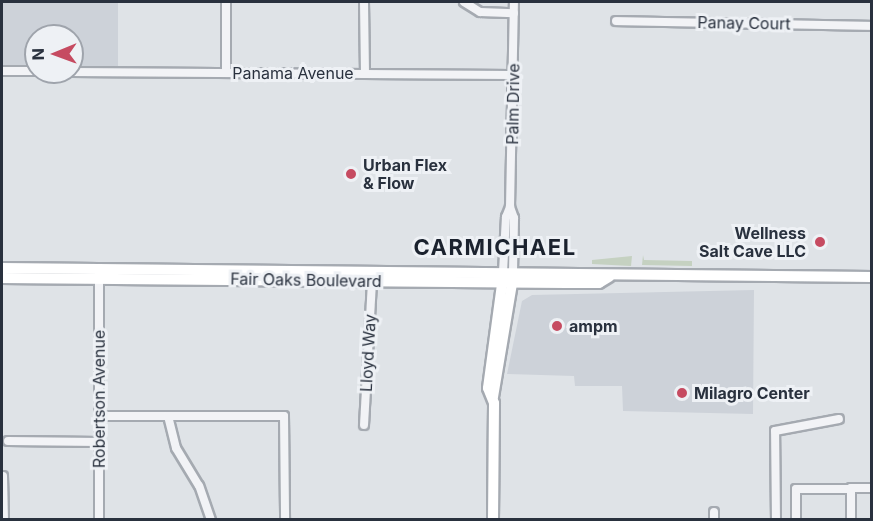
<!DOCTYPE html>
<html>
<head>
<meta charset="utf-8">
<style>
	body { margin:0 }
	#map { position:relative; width:873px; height:521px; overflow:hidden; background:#dfe3e7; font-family:Inter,sans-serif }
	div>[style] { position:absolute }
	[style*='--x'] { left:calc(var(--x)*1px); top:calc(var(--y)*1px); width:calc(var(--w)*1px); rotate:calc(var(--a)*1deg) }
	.built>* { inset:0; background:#cdd2d9 }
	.green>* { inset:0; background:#c5d1c1 }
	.roads { filter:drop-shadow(2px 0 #a5aab1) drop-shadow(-2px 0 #a5aab1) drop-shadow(0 2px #a5aab1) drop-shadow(0 -2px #a5aab1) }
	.minor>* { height:8px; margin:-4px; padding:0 4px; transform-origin:4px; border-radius:4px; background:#f2f3f6 }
	.major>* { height:10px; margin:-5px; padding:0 5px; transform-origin:5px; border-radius:5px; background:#fff }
	.dots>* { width:16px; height:16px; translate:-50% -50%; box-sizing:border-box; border:3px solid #eef1f5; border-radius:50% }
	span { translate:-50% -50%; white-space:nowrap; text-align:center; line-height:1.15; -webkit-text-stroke:6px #eef1f5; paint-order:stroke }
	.street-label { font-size:16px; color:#29313e }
	.poi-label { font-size:16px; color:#29313e; font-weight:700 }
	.left { translate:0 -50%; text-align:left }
	.right { translate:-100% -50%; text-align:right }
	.district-label { font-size:22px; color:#1b222e; font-weight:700; letter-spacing:1.5px }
	.frame { position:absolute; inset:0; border:3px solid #29313e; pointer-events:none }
	.north { position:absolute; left:24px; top:24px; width:60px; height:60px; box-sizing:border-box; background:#eef1f5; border:2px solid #9fa4ac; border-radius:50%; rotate:269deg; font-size:16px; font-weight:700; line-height:24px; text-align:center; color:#29313e }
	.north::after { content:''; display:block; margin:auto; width:21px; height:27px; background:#c64b61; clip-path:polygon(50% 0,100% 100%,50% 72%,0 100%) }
</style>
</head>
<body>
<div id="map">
	<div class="built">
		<div style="clip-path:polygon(2px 2px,118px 2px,118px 67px,72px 67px,72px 36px,36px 36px,36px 67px,2px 66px)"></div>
		<div style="clip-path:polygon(754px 290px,753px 414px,623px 411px,622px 386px,575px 386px,574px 376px,507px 374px,522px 301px,532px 295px)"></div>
	</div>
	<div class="green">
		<div style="clip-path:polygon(643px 255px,644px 260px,692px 261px,692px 266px,642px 265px)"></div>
		<div style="clip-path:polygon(632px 256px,631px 266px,592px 264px,592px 260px)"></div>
	</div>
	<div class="roads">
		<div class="minor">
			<div style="--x:226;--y:2;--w:70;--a:90"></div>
			<div style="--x:364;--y:2;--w:72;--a:89.2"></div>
			<div style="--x:464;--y:2;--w:19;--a:32"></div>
			<div style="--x:480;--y:12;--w:34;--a:2"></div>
			<div style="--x:616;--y:21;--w:256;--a:1.1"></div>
			<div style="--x:2;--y:71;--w:34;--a:0"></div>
			<div style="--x:72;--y:72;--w:442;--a:0.4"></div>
			<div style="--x:503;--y:272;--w:55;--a:-86.9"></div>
			<div style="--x:506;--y:217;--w:11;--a:-68"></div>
			<div style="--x:513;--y:272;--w:54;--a:-88.9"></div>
			<div style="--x:514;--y:218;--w:12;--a:-110"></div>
			<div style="--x:510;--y:207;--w:205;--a:-88.9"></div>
			<div style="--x:99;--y:274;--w:246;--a:90"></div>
			<div style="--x:99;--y:416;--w:69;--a:0"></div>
			<div style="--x:364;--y:425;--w:144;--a:-86.8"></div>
			<div style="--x:8;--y:441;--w:91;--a:0.6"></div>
			<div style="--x:3;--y:476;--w:44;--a:88.7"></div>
			<div style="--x:714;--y:512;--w:8;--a:90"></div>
			<div style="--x:211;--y:520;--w:36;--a:-109"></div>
			<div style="--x:199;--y:486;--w:44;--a:-121.2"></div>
			<div style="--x:176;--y:448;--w:33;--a:-104"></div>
			<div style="--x:168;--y:416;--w:116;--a:0"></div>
			<div style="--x:284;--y:416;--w:104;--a:89.4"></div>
			<div style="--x:776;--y:520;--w:89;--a:-90.6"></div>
			<div style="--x:775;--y:431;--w:65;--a:-10.6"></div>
			<div style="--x:796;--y:520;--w:31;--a:-90"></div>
			<div style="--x:796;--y:489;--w:55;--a:0"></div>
			<div style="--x:851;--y:520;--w:32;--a:-90"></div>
			<div style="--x:851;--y:488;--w:21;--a:0"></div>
		</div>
		<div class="major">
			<div style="--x:2;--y:268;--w:870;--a:0.59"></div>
			<div style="--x:2;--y:278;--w:564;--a:0.51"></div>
			<div style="--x:566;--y:283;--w:33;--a:0"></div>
			<div style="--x:599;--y:283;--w:12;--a:-31"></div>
			<div style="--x:493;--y:397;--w:122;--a:-80.5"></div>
			<div style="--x:493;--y:520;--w:117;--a:-89.5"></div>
			<div style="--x:494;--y:403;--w:16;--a:-112"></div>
			<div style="--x:488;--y:388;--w:112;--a:-82.3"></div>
		</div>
	</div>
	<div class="dots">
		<div style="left:351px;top:174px;background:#c64b61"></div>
		<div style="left:820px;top:242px;background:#c64b61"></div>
		<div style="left:557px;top:326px;background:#c64b61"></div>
		<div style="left:682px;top:393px;background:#c64b61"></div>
	</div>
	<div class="street-label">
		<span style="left:744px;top:23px;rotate:1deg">Panay Court</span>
		<span style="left:293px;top:73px">Panama Avenue</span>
		<span style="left:513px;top:104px;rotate:-89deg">Palm Drive</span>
		<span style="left:306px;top:280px;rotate:1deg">Fair Oaks Boulevard</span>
		<span style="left:368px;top:353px;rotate:-87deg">Lloyd Way</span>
		<span style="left:99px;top:399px;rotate:-90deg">Robertson Avenue</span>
	</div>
	<div class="poi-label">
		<span class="left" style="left:363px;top:174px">Urban Flex<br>&amp; Flow</span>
		<span class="right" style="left:806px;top:242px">Wellness<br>Salt Cave LLC</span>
		<span class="left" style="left:569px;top:326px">ampm</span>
		<span class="left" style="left:694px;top:393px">Milagro Center</span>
	</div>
	<div class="district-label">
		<span style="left:495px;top:248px">CARMICHAEL</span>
	</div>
	<div class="frame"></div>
	<div class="north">N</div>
</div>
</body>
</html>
